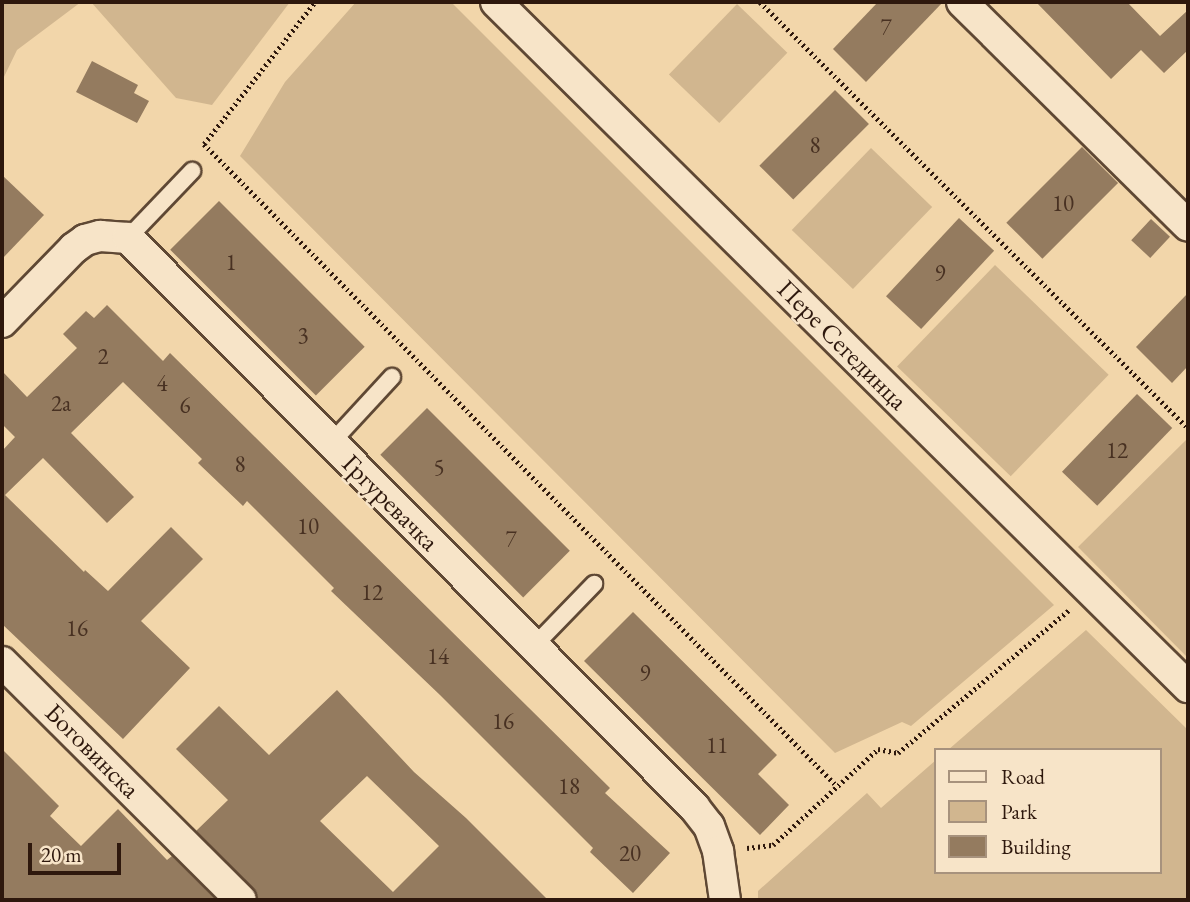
<!DOCTYPE html>
<html>
<head>
<meta charset="utf-8">
<style>
	body { margin:0 }
	#map { position:relative; width:1190px; height:902px; overflow:hidden; background:#f2d6aa; font-family:"EB Garamond",serif }
	div>[style] { position:absolute }
	[style*='--x'] { left:calc(var(--x)*1px); top:calc(var(--y)*1px); width:calc(var(--w)*1px); rotate:calc(var(--a)*1deg) }
	.green>* { inset:0; background:#d1b68f; transform-origin:0 0 }
	.building>* { inset:0; background:#947b5f; transform-origin:0 0 }
	.path>* { height:4.5px; margin-top:-2.25px; transform-origin:0; background:repeating-linear-gradient(90deg,#2e180d 0 2px,transparent 0 5.5px) }
	.roads { filter:drop-shadow(2px 0 #5f4834) drop-shadow(-2px 0 #5f4834) drop-shadow(0 2px #5f4834) drop-shadow(0 -2px #5f4834) }
	.service>* { height:16px; margin:-8px; padding:0 8px; transform-origin:8px; border-radius:8px; background:#f7e4c8 }
	.minor>* { height:30px; margin:-15px; padding:0 15px; transform-origin:15px; border-radius:15px; background:#f7e4c8 }
	span { translate:-50% -50%; white-space:nowrap; text-align:center; line-height:1.15; -webkit-text-stroke:5px #f7e4c8; paint-order:stroke }
	.number-label { font-size:23px; color:#483122 }
	.number-label span { -webkit-text-stroke-width:0 }
	.street-label { font-size:26px; color:#2e180d }
	.frame { position:absolute; inset:0; border:4px solid #2e180d; pointer-events:none }
	.legend { position:absolute; left:934px; top:748px; width:228px; height:126px; box-sizing:border-box; background:#f7e4c8; border:2px solid #a7927d; margin:0; padding:9px 12px; list-style:none; font-size:21px; color:#2e180d }
	.legend li { display:flex; align-items:center; gap:14px; height:35px }
	.legend b { width:35px; border:2px solid #a7927d }
	.scale { position:absolute; left:28px; top:843px; width:93px; height:32px; box-sizing:border-box; border:4px solid #2e180d; border-top:0; padding-left:9px; font-size:21px; line-height:24px; white-space:nowrap; color:#2e180d; -webkit-text-stroke:5px #f7e4c8; paint-order:stroke }
</style>
</head>
<body>
<div id="map">
	<div class="green">
		<div style="clip-path:polygon(2px 2px,81px 2px,17px 50px,2px 81px)"></div>
		<div style="clip-path:polygon(91px 2px,290px 2px,212px 105px,176px 98px)"></div>
		<div style="clip-path:polygon(356px 2px,451px 2px,1054px 605px,911px 726px,902px 722px,835px 753px,240px 156px,285px 82px)"></div>
		<div style="left:737px;top:4px;width:70px;height:98px;rotate:44deg"></div>
		<div style="left:871px;top:148px;width:85px;height:114px;rotate:44deg"></div>
		<div style="left:995px;top:265px;width:158px;height:141px;rotate:44deg"></div>
		<div style="clip-path:polygon(1187px 439px,1188px 440px,1188px 658px,1078px 547px)"></div>
		<div style="clip-path:polygon(1086px 630px,1188px 730px,1188px 900px,758px 900px,758px 891px,867px 793px,881px 808px,936px 760px,936px 872px,1160px 872px,1160px 750px,948px 750px)"></div>
	</div>
	<div class="building">
		<div style="clip-path:polygon(878px 2px,943px 2px,866px 82px,833px 49px)"></div>
		<div style="clip-path:polygon(1036px 2px,1127px 2px,1160px 36px,1188px 10px,1188px 50px,1164px 73px,1141px 50px,1111px 79px)"></div>
		<div style="clip-path:polygon(92px 61px,138px 85px,134px 93px,149px 101px,137px 123px,76px 92px)"></div>
		<div style="left:835px;top:90px;width:48px;height:107px;rotate:45deg"></div>
		<div style="left:1082px;top:147px;width:51px;height:107px;rotate:45deg"></div>
		<div style="clip-path:polygon(2px 175px,44px 215px,2px 259px)"></div>
		<div style="left:219px;top:201px;width:206px;height:69px;rotate:45deg"></div>
		<div style="left:959px;top:218px;width:48px;height:107px;rotate:43deg"></div>
		<div style="left:1151px;top:219px;width:26px;height:29px;rotate:43deg"></div>
		<div style="clip-path:polygon(1188px 293px,1188px 366px,1172px 383px,1136px 347px)"></div>
		<div style="clip-path:polygon(107px 305px,163px 361px,170px 353px,610px 788px,605px 793px,670px 853px,633px 893px,590px 852px,593px 848px,440px 695px,331px 591px,334px 588px,247px 501px,243px 506px,198px 463px,202px 459px,123px 382px,71px 433px,134px 497px,107px 523px,43px 458px,5px 495px,84px 572px,85px 570px,108px 591px,171px 527px,203px 559px,141px 621px,190px 668px,123px 739px,2px 624px,2px 451px,15px 437px,2px 424px,2px 371px,27px 397px,77px 348px,63px 334px,86px 311px,94px 318px)"></div>
		<div style="left:1137px;top:394px;width:49px;height:108px;rotate:44deg"></div>
		<div style="left:427px;top:408px;width:202px;height:66px;rotate:45deg"></div>
		<div style="clip-path:polygon(633px 612px,777px 755px,758px 774px,789px 805px,760px 835px,584px 661px)"></div>
		<div style="clip-path:polygon(evenodd,337px 690px,414px 772px,466px 818px,548px 900px,258px 900px,253px 888px,196px 831px,228px 800px,176px 749px,219px 706px,269px 755px,337px 690px,367px 776px,439px 846px,393px 892px,320px 821px,367px 776px)"></div>
		<div style="clip-path:polygon(2px 749px,59px 806px,50px 816px,81px 846px,118px 809px,167px 860px,172px 856px,216px 900px,2px 900px)"></div>
	</div>
	<div class="path">
		<div style="--x:760;--y:2;--w:604;--a:44.87"></div>
		<div style="--x:204;--y:144;--w:900;--a:45.41"></div>
		<div style="--x:204;--y:144;--w:180;--a:-52"></div>
		<div style="--x:747;--y:848;--w:26;--a:-7"></div>
		<div style="--x:773;--y:845;--w:142;--a:-42.4"></div>
		<div style="--x:878;--y:749;--w:20;--a:11"></div>
		<div style="--x:898;--y:753;--w:223;--a:-39.9"></div>
	</div>
	<div class="roads">
		<div class="service">
			<div style="--x:128;--y:238;--w:93;--a:-46.3"></div>
			<div style="--x:331;--y:443;--w:90;--a:-47.3"></div>
			<div style="--x:533;--y:647;--w:88;--a:-45.9"></div>
		</div>
		<div class="minor">
			<div style="--x:496;--y:2;--w:974;--a:44.71"></div>
			<div style="--x:962;--y:2;--w:318;--a:44.7"></div>
			<div style="--x:2;--y:322;--w:103;--a:-45.8"></div>
			<div style="--x:74;--y:248;--w:14;--a:-36"></div>
			<div style="--x:85;--y:240;--w:16;--a:-15"></div>
			<div style="--x:100;--y:236;--w:28;--a:4"></div>
			<div style="--x:128;--y:238;--w:803;--a:45.15"></div>
			<div style="--x:694;--y:807;--w:24;--a:52"></div>
			<div style="--x:709;--y:826;--w:27;--a:70"></div>
			<div style="--x:718;--y:851;--w:49;--a:81.9"></div>
			<div style="--x:2;--y:662;--w:337;--a:44.9"></div>
		</div>
	</div>
	<div class="number-label">
		<span style="left:886px;top:27px">7</span>
		<span style="left:815px;top:145px">8</span>
		<span style="left:1063px;top:203px">10</span>
		<span style="left:231px;top:262px">1</span>
		<span style="left:940px;top:273px">9</span>
		<span style="left:303px;top:335px">3</span>
		<span style="left:103px;top:356px">2</span>
		<span style="left:162px;top:383px">4</span>
		<span style="left:61px;top:403px">2a</span>
		<span style="left:185px;top:405px">6</span>
		<span style="left:1117px;top:450px">12</span>
		<span style="left:240px;top:464px">8</span>
		<span style="left:439px;top:467px">5</span>
		<span style="left:308px;top:526px">10</span>
		<span style="left:511px;top:539px">7</span>
		<span style="left:372px;top:592px">12</span>
		<span style="left:77px;top:628px">16</span>
		<span style="left:438px;top:656px">14</span>
		<span style="left:645px;top:673px">9</span>
		<span style="left:503px;top:721px">16</span>
		<span style="left:717px;top:745px">11</span>
		<span style="left:569px;top:786px">18</span>
		<span style="left:630px;top:853px">20</span>
	</div>
	<div class="street-label">
		<span style="left:842px;top:345px;rotate:45deg">Пере Сегединца</span>
		<span style="left:390px;top:503px;rotate:45deg">Гргуревачка</span>
		<span style="left:92px;top:751px;rotate:45deg">Боговинска</span>
	</div>
	<div class="frame"></div>
	<ul class="legend">
	<li><b style="height:9px;background:#f7e4c8"></b>Road</li>
	<li><b style="height:19px;background:#d1b68f"></b>Park</li>
	<li><b style="height:19px;background:#947b5f"></b>Building</li>
	</ul>
	<div class="scale">20 m</div>
</div>
</body>
</html>
